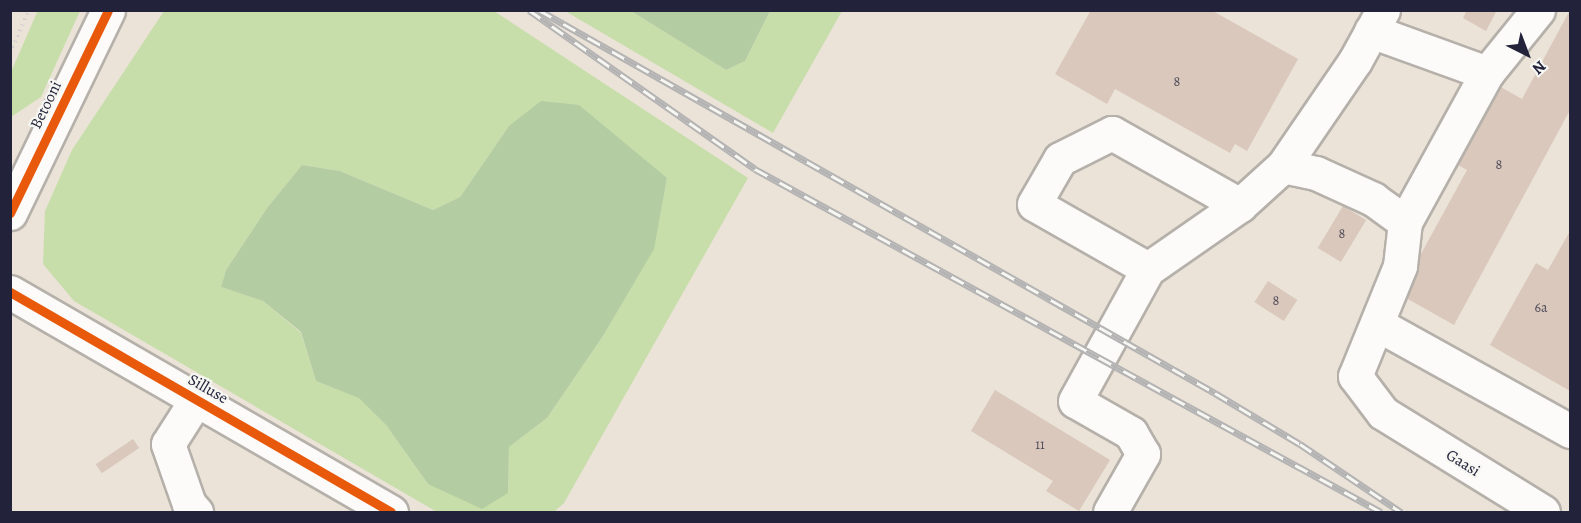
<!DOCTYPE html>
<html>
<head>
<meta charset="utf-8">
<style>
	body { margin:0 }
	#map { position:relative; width:1581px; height:523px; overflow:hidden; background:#ebe3d7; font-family:Alegreya,serif }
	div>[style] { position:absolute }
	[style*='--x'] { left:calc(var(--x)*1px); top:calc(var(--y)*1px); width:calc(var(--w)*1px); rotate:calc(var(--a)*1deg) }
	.green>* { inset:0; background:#c7deab }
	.forest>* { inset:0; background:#b4cca1 }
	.building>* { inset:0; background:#d9c8bb; transform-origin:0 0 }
	.path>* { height:4px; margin-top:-2px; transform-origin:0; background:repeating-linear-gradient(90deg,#d3d2d0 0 1.5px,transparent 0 6px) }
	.roads { filter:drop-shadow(2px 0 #b5b0aa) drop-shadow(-2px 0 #b5b0aa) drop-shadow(0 2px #b5b0aa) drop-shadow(0 -2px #b5b0aa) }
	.minor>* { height:33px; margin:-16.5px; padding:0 16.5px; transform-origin:16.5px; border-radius:16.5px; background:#fcfbf9 }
	.rail>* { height:7px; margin-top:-3.5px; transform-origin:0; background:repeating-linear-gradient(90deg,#f6f6f2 0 14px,#b4b3b4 0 28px); box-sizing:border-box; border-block:2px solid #b4b3b4 }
	.cycleway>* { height:9px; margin:-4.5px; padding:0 4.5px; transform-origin:4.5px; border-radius:4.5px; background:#e8590c }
	span { translate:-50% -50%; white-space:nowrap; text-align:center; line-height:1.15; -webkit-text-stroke:4.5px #f6f6f2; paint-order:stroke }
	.number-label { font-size:14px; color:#504c5b }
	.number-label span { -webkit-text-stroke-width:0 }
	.street-label { font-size:16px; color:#22223b }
	.frame { position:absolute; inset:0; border:12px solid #22223b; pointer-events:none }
	.north { position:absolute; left:1497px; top:24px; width:60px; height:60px; -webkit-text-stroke:4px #f6f6f2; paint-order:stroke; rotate:138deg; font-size:16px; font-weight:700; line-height:24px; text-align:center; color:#22223b }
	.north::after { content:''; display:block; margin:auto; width:21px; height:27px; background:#22223b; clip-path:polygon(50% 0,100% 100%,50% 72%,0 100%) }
</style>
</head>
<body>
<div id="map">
	<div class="green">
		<div style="clip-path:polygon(38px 10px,80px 11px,41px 97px,11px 117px,11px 72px)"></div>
		<div style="clip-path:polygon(evenodd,164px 11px,494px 11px,748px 178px,564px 503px,554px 512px,437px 512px,74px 301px,43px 264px,45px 211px,72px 150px,164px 11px,509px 126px,667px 178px,653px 249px,603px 336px,547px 418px,509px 447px,508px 493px,428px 484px,386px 425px,359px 397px,316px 381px,301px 333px,263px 301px,221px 287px,226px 270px,267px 208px,302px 165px,340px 171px,433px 210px,460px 197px,509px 126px)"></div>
		<div style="clip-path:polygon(565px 11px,631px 11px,726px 70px,745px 61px,770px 11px,842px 11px,773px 133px)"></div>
	</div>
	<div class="forest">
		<div style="clip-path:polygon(631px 11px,770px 11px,745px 61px,726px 70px)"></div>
		<div style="clip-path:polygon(541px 101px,579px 105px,667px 178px,654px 249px,603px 336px,547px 418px,509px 447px,508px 493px,482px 509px,428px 484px,386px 425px,359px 398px,316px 381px,301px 332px,263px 301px,221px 287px,226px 270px,267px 208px,302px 165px,340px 171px,433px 210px,460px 197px,509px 126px)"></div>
	</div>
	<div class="building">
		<div style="clip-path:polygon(1091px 10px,1211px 10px,1298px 59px,1247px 151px,1235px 144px,1230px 153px,1115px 89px,1107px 104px,1055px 74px)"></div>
		<div style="clip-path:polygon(1467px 10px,1497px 10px,1486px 31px,1463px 18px)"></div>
		<div style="clip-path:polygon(1570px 10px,1570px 110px,1454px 325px,1399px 294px,1467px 170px,1447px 159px,1490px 81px,1522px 99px)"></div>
		<div style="left:1343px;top:206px;width:27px;height:49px;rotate:31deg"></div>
		<div style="clip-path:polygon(1570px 231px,1570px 391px,1490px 345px,1536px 263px,1548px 270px)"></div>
		<div style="left:1268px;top:281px;width:35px;height:25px;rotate:33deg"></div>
		<div style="clip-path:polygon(995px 390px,1110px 460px,1079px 511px,1046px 491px,1053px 481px,971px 431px)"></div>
		<div style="left:133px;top:439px;width:11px;height:45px;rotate:56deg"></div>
	</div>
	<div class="path">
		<div style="--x:10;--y:53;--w:47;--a:-66.2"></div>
	</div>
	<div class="roads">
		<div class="minor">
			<div style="--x:1371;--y:31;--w:123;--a:19.9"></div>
			<div style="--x:1283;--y:166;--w:127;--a:-55.6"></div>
			<div style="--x:1355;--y:61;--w:58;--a:-61.2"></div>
			<div style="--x:10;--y:213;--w:225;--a:-64.2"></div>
			<div style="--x:1405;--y:222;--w:170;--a:-61.2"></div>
			<div style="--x:1487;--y:73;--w:81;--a:-51"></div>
			<div style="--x:1148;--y:269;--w:131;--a:-150.3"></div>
			<div style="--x:1034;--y:204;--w:52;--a:-60"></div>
			<div style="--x:1060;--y:159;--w:58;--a:-26.6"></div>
			<div style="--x:1112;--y:133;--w:147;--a:29.4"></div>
			<div style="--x:1240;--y:205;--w:58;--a:-42.2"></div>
			<div style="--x:1283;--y:166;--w:34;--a:12"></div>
			<div style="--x:1316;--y:173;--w:63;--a:24.5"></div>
			<div style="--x:1373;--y:199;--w:39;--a:36"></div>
			<div style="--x:1405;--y:222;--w:44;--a:96.5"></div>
			<div style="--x:1400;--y:266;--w:119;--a:112.2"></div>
			<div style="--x:1355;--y:376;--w:46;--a:52.9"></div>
			<div style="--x:1383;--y:413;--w:188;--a:31.7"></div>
			<div style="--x:10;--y:292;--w:440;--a:30"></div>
			<div style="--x:1377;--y:324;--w:221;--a:29"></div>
			<div style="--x:196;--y:400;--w:52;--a:122.5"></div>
			<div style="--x:168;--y:444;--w:64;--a:70.7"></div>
			<div style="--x:189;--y:504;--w:11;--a:49"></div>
			<div style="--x:1110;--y:512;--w:67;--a:-60.4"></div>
			<div style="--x:1143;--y:454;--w:24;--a:-120"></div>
			<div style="--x:1131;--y:433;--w:64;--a:-150.3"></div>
			<div style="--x:1075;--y:401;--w:151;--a:-61.1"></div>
			<div style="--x:1148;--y:269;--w:112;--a:-34.8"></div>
		</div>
	</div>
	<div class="rail">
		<div style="--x:529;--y:10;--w:276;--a:35.1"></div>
		<div style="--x:755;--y:169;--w:714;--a:28.72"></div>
		<div style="--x:539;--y:10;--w:777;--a:29.53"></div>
		<div style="--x:1215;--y:393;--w:99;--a:31"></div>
		<div style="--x:1300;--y:444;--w:122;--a:34"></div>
	</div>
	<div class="cycleway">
		<div style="--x:10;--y:213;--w:225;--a:-64.2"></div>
		<div style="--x:10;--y:292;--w:440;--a:30"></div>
	</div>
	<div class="number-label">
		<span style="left:1177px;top:82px">8</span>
		<span style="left:1499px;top:165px">8</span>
		<span style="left:1342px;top:234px">8</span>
		<span style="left:1276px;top:301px">8</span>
		<span style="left:1541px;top:308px">6a</span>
		<span style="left:1040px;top:445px">11</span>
	</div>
	<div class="street-label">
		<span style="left:46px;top:105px;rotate:-64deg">Betooni</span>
		<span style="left:208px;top:389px;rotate:30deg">Silluse</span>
		<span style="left:1463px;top:463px;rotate:32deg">Gaasi</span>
	</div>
	<div class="frame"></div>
	<div class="north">N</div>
</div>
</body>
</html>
